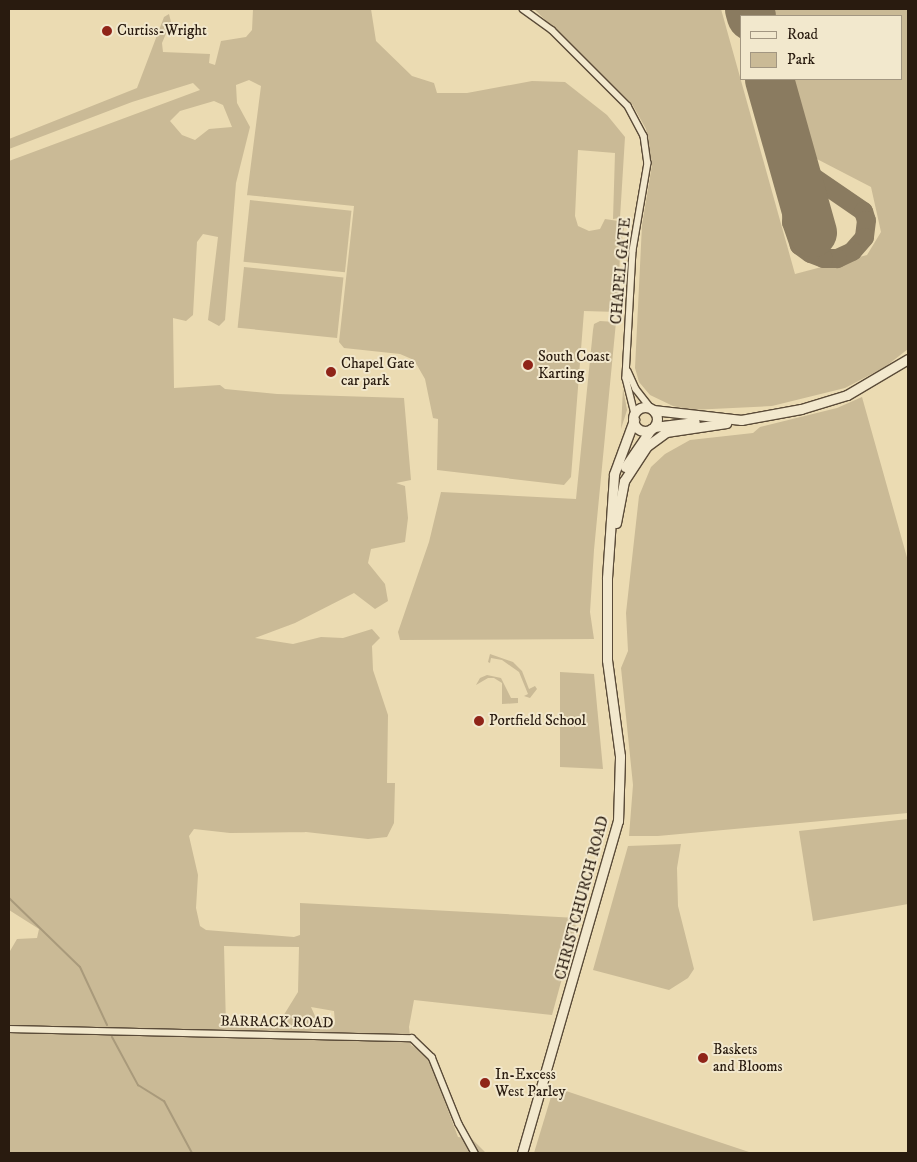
<!DOCTYPE html>
<html>
<head>
<meta charset="utf-8">
<style>
	body { margin:0 }
	#map { position:relative; width:917px; height:1162px; overflow:hidden; background:#ebdbb2; font-family:"IM FELL DW Pica",serif }
	div>[style] { position:absolute }
	[style*='--x'] { left:calc(var(--x)*1px); top:calc(var(--y)*1px); width:calc(var(--w)*1px); rotate:calc(var(--a)*1deg) }
	.green>* { inset:0; background:#caba96; transform-origin:0 0 }
	.stream>* { height:2px; margin:-1px; padding:0 1px; transform-origin:1px; border-radius:1px; background:#a99a7b }
	.taxiway>* { height:19px; margin:-9.5px; padding:0 9.5px; transform-origin:9.5px; border-radius:9.5px; background:#8a7b60 }
	.runway>* { height:49px; margin:-24.5px; padding:0 24.5px; transform-origin:24.5px; border-radius:24.5px; background:#8a7b60 }
	.roads { filter:drop-shadow(1px 0 #5a4b38) drop-shadow(-1px 0 #5a4b38) drop-shadow(0 1px #5a4b38) drop-shadow(0 -1px #5a4b38) }
	.street>* { height:5.5px; margin:-2.75px; padding:0 2.75px; transform-origin:2.75px; border-radius:2.75px; background:#f2e8cd }
	.secondary>* { height:9px; margin:-4.5px; padding:0 4.5px; transform-origin:4.5px; border-radius:4.5px; background:#f2e8cd }
	.secondary>.ring { margin:-4.5px; padding:0; box-sizing:content-box; background:none; border:9px solid #f2e8cd; border-radius:50% }
	.dots>* { width:14px; height:14px; translate:-50% -50%; box-sizing:border-box; border:2px solid #f2e8cd; border-radius:50% }
	span { translate:-50% -50%; white-space:nowrap; text-align:center; line-height:1.15; -webkit-text-stroke:4px #f2e8cd; paint-order:stroke }
	.poi-label { font-size:15px; color:#291b0f }
	.left { translate:0 -50%; text-align:left }
	.street-label { font-size:15px; color:#291b0f }
	.frame { position:absolute; inset:0; border:10px solid #291b0f; pointer-events:none }
	.legend { position:absolute; left:740px; top:15px; width:162px; height:65px; box-sizing:border-box; background:#f2e8cd; border:1px solid #a29681; margin:0; padding:6px 9px; list-style:none; font-size:15px; color:#291b0f }
	.legend li { display:flex; align-items:center; gap:10px; height:25px }
	.legend b { width:25px; border:1px solid #a29681 }
</style>
</head>
<body>
<div id="map">
	<div class="green">
		<div style="clip-path:polygon(evenodd,253px 9px,371px 9px,376px 41px,412px 76px,434px 83px,437px 93px,467px 93px,532px 81px,565px 82px,607px 115px,625px 137px,620px 218px,613px 219px,615px 153px,578px 150px,575px 216px,578px 226px,589px 231px,600px 229px,605px 219px,625px 222px,620px 252px,618px 312px,584px 311px,571px 477px,564px 485px,437px 470px,438px 419px,433px 418px,425px 379px,414px 360px,400px 354px,344px 348px,339px 342px,354px 206px,247px 195px,261px 86px,249px 80px,236px 85px,237px 103px,250px 127px,236px 183px,225px 320px,219px 326px,208px 320px,218px 237px,203px 234px,197px 242px,193px 315px,186px 321px,173px 318px,174px 388px,220px 385px,225px 389px,277px 394px,404px 398px,411px 480px,396px 483px,405px 486px,408px 518px,405px 542px,371px 549px,368px 563px,385px 584px,388px 601px,375px 609px,354px 593px,295px 623px,255px 638px,293px 644px,321px 637px,343px 638px,372px 629px,380px 638px,372px 646px,373px 670px,388px 715px,387px 783px,395px 783px,394px 823px,387px 837px,368px 839px,306px 832px,230px 833px,194px 829px,189px 836px,198px 875px,196px 908px,200px 926px,206px 930px,294px 937px,300px 935px,300px 903px,577px 918px,573px 938px,552px 1015px,414px 1000px,409px 1027px,411px 1045px,424px 1053px,432px 1067px,458px 1137px,472px 1139px,486px 1153px,9px 1153px,10px 951px,17px 939px,37px 938px,39px 929px,9px 910px,9px 161px,200px 90px,193px 83px,132px 102px,9px 149px,9px 139px,137px 88px,164px 17px,169px 14px,171px 22px,162px 43px,163px 52px,210px 54px,209px 63px,215px 65px,221px 41px,246px 37px,252px 30px,253px 9px,214px 101px,223px 105px,232px 127px,209px 129px,195px 140px,182px 135px,170px 121px,180px 111px,214px 101px,253px 9px,224px 946px,299px 947px,298px 992px,277px 1026px,226px 1026px,224px 946px,253px 9px,311px 1007px,334px 1011px,335px 1022px,315px 1016px,311px 1007px)"></div>
		<div style="clip-path:polygon(534px 9px,721px 9px,795px 274px,867px 255px,881px 232px,871px 187px,815px 158px,793px 79px,901px 79px,901px 16px,775px 16px,773px 9px,908px 9px,908px 349px,885px 367px,845px 388px,772px 406px,691px 410px,673px 406px,650px 395px,639px 382px,635px 368px,642px 225px,652px 165px,646px 129px,632px 104px)"></div>
		<div style="left:250px;top:200px;width:102px;height:62px;rotate:6deg"></div>
		<div style="left:244px;top:267px;width:100px;height:61px;rotate:6deg"></div>
		<div style="clip-path:polygon(600px 321px,616px 322px,594px 550px,590px 612px,594px 639px,400px 640px,398px 632px,429px 542px,441px 492px,576px 499px,593px 330px,594px 324px)"></div>
		<div style="clip-path:polygon(623px 388px,627px 410px,621px 429px)"></div>
		<div style="clip-path:polygon(862px 397px,908px 561px,908px 813px,658px 836px,629px 836px,633px 785px,621px 668px,628px 651px,626px 613px,639px 496px,651px 467px,665px 454px,690px 440px,753px 433px,760px 427px,837px 408px)"></div>
		<div style="clip-path:polygon(490px 654px,513px 662px,522px 671px,529px 689px,535px 686px,537px 689px,530px 698px,524px 696px,528px 694px,519px 672px,502px 660px,491px 658px,490px 663px,488px 662px)"></div>
		<div style="clip-path:polygon(560px 672px,594px 674px,603px 769px,560px 767px)"></div>
		<div style="clip-path:polygon(487px 675px,501px 678px,511px 698px,518px 698px,518px 703px,502px 704px,502px 683px,494px 678px,488px 678px,476px 685px,480px 678px)"></div>
		<div style="clip-path:polygon(908px 819px,908px 904px,813px 921px,799px 831px)"></div>
		<div style="clip-path:polygon(681px 844px,677px 868px,678px 906px,694px 969px,688px 978px,669px 990px,593px 970px,628px 846px)"></div>
		<div style="clip-path:polygon(554px 1087px,752px 1153px,534px 1153px)"></div>
	</div>
	<div class="stream">
		<div style="--x:9;--y:898;--w:99;--a:44.2"></div>
		<div style="--x:80;--y:967;--w:64;--a:65"></div>
		<div style="--x:112;--y:1037;--w:55;--a:61.6"></div>
		<div style="--x:138;--y:1085;--w:31;--a:32"></div>
		<div style="--x:164;--y:1101;--w:59;--a:61.7"></div>
	</div>
	<div class="taxiway">
		<div style="--x:790;--y:155;--w:15;--a:53"></div>
		<div style="--x:799;--y:167;--w:78;--a:34.5"></div>
		<div style="--x:863;--y:211;--w:9;--a:72"></div>
		<div style="--x:866;--y:220;--w:17;--a:97"></div>
		<div style="--x:864;--y:237;--w:18;--a:131"></div>
		<div style="--x:852;--y:251;--w:17;--a:155"></div>
		<div style="--x:837;--y:258;--w:14;--a:180"></div>
		<div style="--x:823;--y:258;--w:14;--a:-159"></div>
		<div style="--x:810;--y:253;--w:14;--a:-144"></div>
		<div style="--x:799;--y:245;--w:24;--a:-109"></div>
		<div style="--x:791;--y:222;--w:58;--a:-88"></div>
	</div>
	<div class="runway">
		<div style="--x:749;--y:9;--w:7;--a:74"></div>
		<div style="--x:769;--y:79;--w:159;--a:74.3"></div>
	</div>
	<div class="roads">
		<div class="street">
			<div style="--x:523;--y:9;--w:36;--a:36"></div>
			<div style="--x:552;--y:30;--w:107;--a:45"></div>
			<div style="--x:628;--y:106;--w:34;--a:62"></div>
			<div style="--x:644;--y:136;--w:27;--a:82"></div>
			<div style="--x:648;--y:163;--w:89;--a:99.7"></div>
			<div style="--x:633;--y:251;--w:127;--a:93.2"></div>
			<div style="--x:626;--y:378;--w:37;--a:76"></div>
			<div style="--x:628;--y:371;--w:20;--a:66"></div>
			<div style="--x:636;--y:389;--w:24;--a:52"></div>
			<div style="--x:9;--y:1029;--w:403;--a:1.3"></div>
			<div style="--x:412;--y:1038;--w:28;--a:44"></div>
			<div style="--x:432;--y:1057;--w:72;--a:68.1"></div>
			<div style="--x:459;--y:1124;--w:33;--a:61"></div>
		</div>
		<div class="secondary">
			<div class="ring" style="left:633px;top:407px;width:15px;height:15px"></div>
			<div style="--x:653;--y:410;--w:89;--a:6.5"></div>
			<div style="--x:741;--y:420;--w:61;--a:-10.4"></div>
			<div style="--x:801;--y:409;--w:48;--a:-16.9"></div>
			<div style="--x:847;--y:395;--w:71;--a:-30.5"></div>
			<div style="--x:654;--y:427;--w:41;--a:-7"></div>
			<div style="--x:625;--y:467;--w:46;--a:-55.6"></div>
			<div style="--x:616;--y:523;--w:43;--a:-79.2"></div>
			<div style="--x:624;--y:481;--w:42;--a:-56.7"></div>
			<div style="--x:647;--y:446;--w:24;--a:-36"></div>
			<div style="--x:666;--y:432;--w:61;--a:-8.5"></div>
			<div style="--x:522;--y:1153;--w:346;--a:-73.9"></div>
			<div style="--x:618;--y:821;--w:65;--a:-88.2"></div>
			<div style="--x:620;--y:756;--w:97;--a:-97.7"></div>
			<div style="--x:607;--y:660;--w:82;--a:-90"></div>
			<div style="--x:607;--y:578;--w:104;--a:-86.1"></div>
			<div style="--x:614;--y:474;--w:58;--a:-69.7"></div>
		</div>
	</div>
	<div class="dots">
		<div style="left:107px;top:31px;background:#8f2418"></div>
		<div style="left:528px;top:365px;background:#8f2418"></div>
		<div style="left:331px;top:372px;background:#8f2418"></div>
		<div style="left:479px;top:721px;background:#8f2418"></div>
		<div style="left:703px;top:1058px;background:#8f2418"></div>
		<div style="left:485px;top:1083px;background:#8f2418"></div>
	</div>
	<div class="poi-label">
		<span class="left" style="left:117px;top:31px">Curtiss-Wright</span>
		<span class="left" style="left:538px;top:365px">South Coast<br>Karting</span>
		<span class="left" style="left:341px;top:372px">Chapel Gate<br>car park</span>
		<span class="left" style="left:489px;top:721px">Portfield School</span>
		<span class="left" style="left:713px;top:1058px">Baskets<br>and Blooms</span>
		<span class="left" style="left:495px;top:1083px">In-Excess<br>West Parley</span>
	</div>
	<div class="street-label">
		<span style="left:621px;top:271px;rotate:-85deg">CHAPEL GATE</span>
		<span style="left:582px;top:898px;rotate:-75deg">CHRISTCHURCH ROAD</span>
		<span style="left:277px;top:1022px;rotate:1deg">BARRACK ROAD</span>
	</div>
	<div class="frame"></div>
	<ul class="legend">
	<li><b style="height:6px;background:#f2e8cd"></b>Road</li>
	<li><b style="height:14px;background:#caba96"></b>Park</li>
	</ul>
</div>
</body>
</html>
